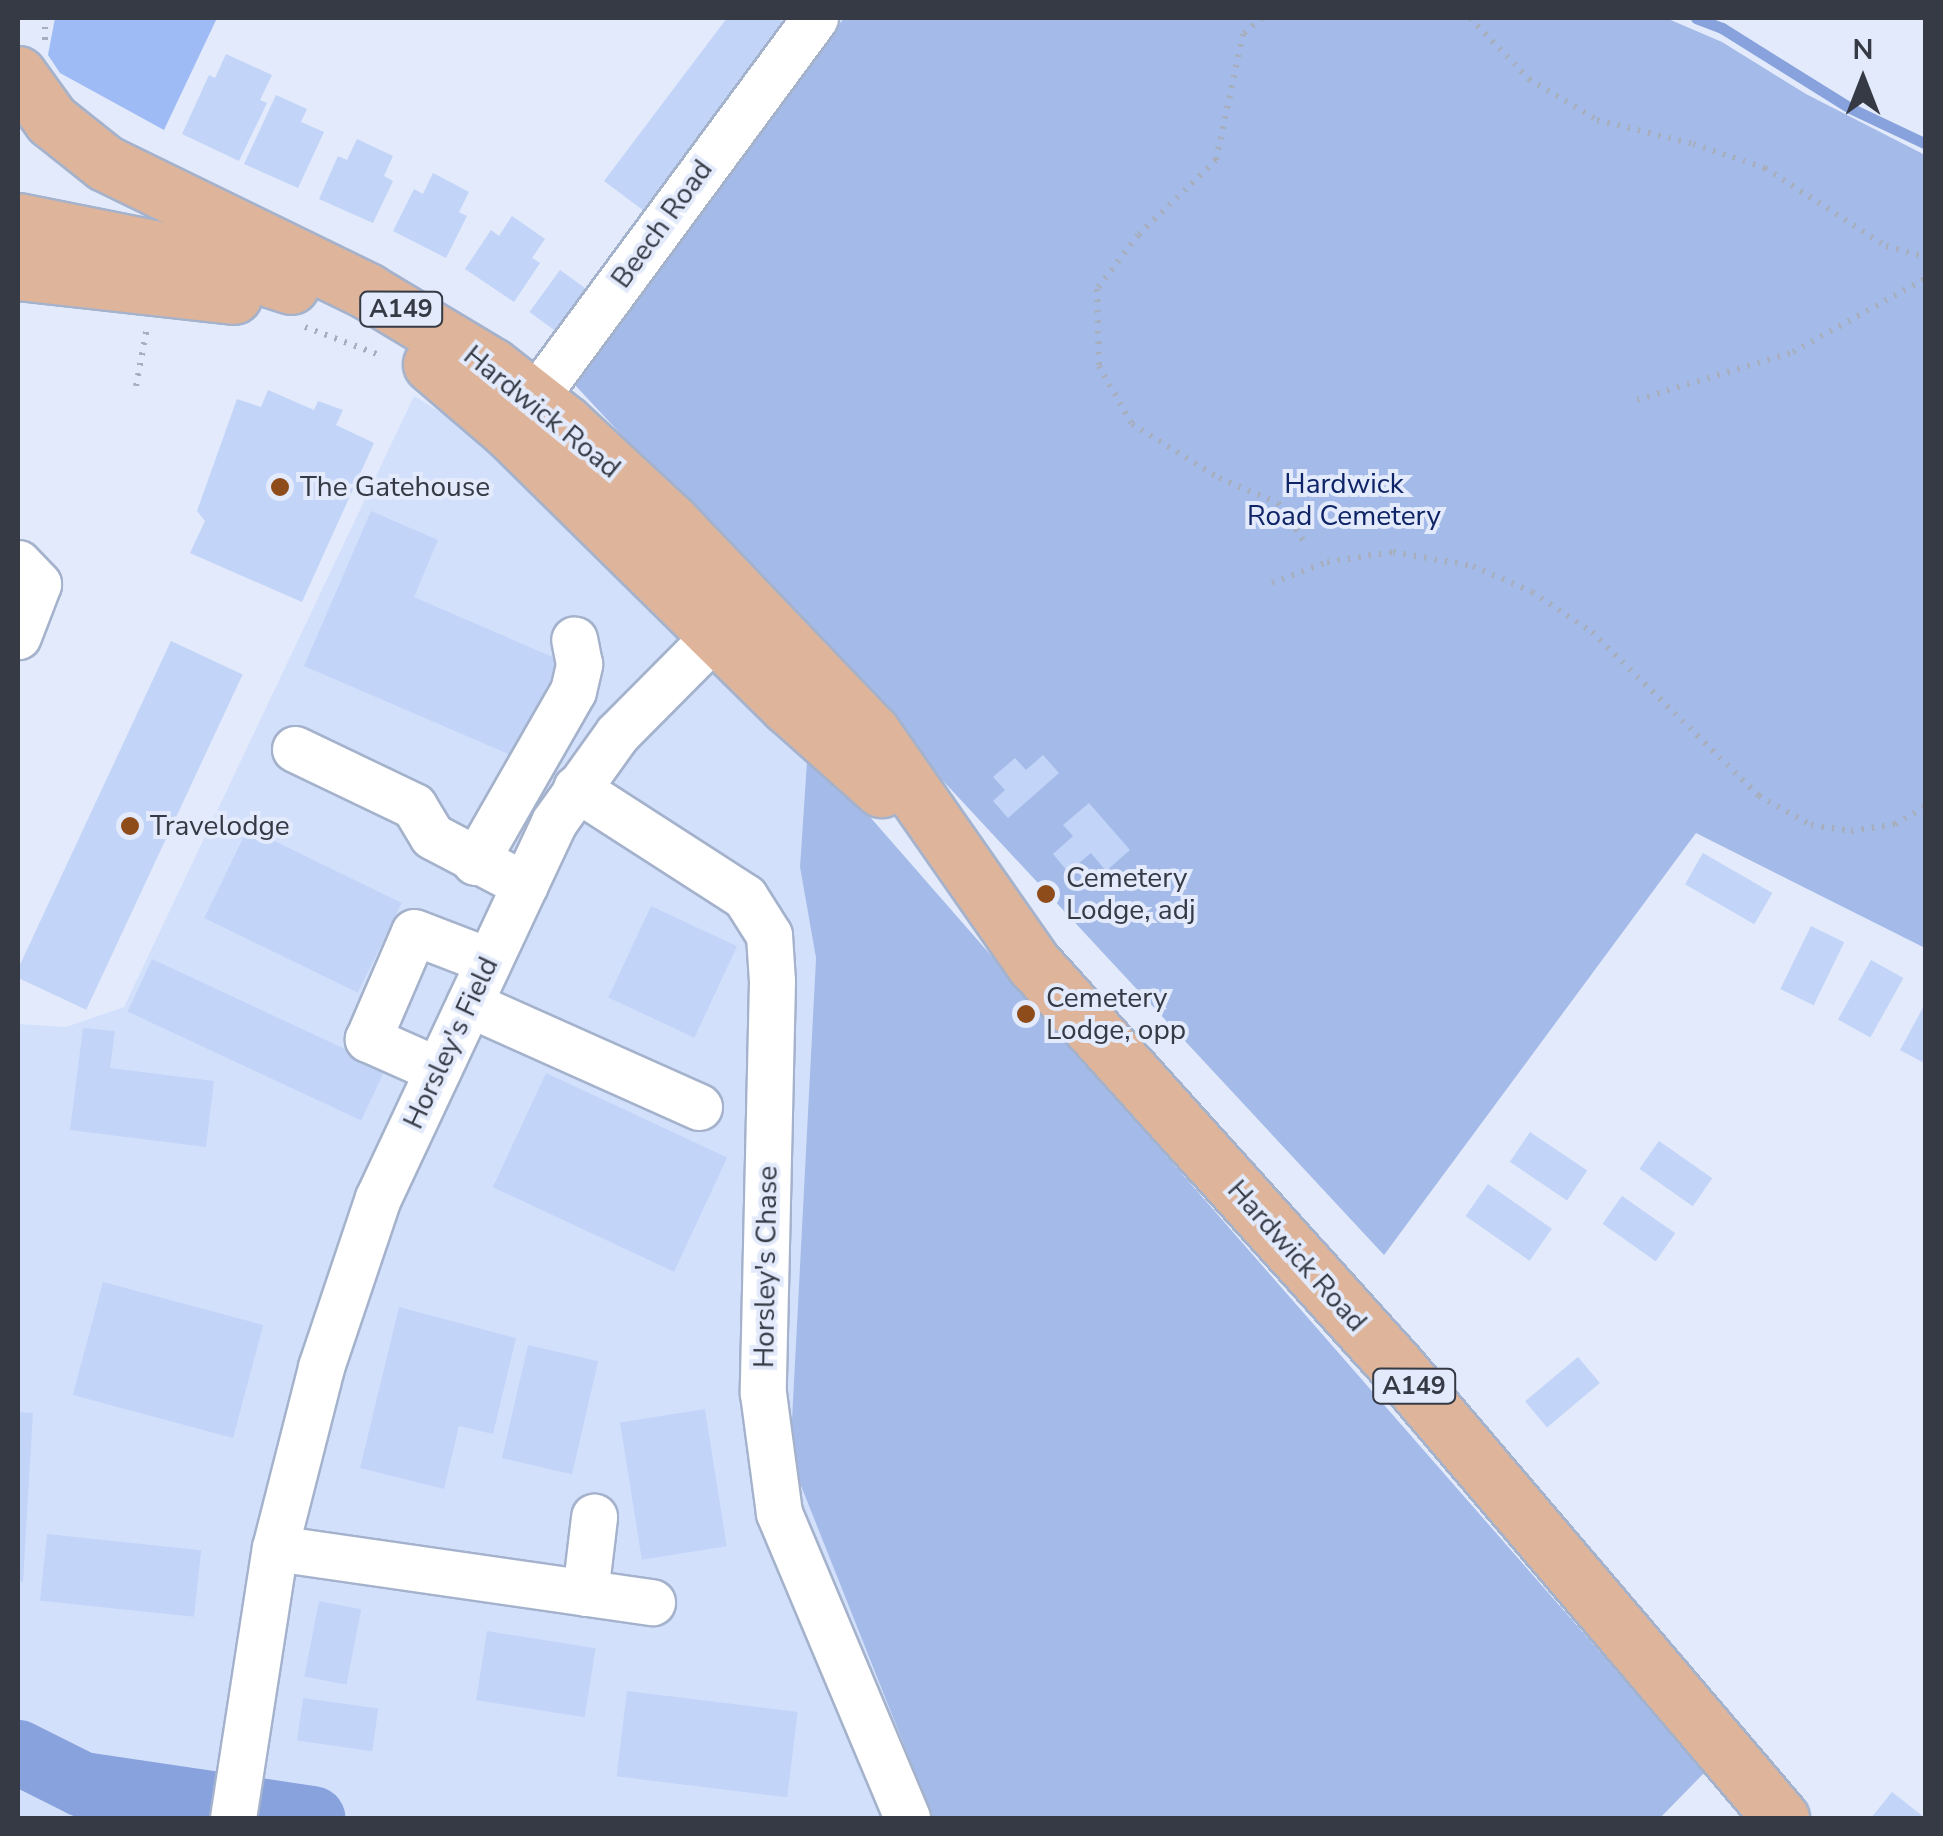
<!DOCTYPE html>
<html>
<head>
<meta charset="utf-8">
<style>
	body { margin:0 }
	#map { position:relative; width:1943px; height:1836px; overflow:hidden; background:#e2eafb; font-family:"Nunito Sans",sans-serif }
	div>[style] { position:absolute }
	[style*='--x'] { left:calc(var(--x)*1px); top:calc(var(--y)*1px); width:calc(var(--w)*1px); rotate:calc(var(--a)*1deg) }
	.built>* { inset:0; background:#d3e0fc }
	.green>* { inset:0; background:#a4bae8 }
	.forest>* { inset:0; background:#9fbbf6 }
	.stream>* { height:11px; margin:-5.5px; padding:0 5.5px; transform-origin:5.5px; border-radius:5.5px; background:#87a2dc }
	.river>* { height:65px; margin:-32.5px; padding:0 32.5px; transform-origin:32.5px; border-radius:32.5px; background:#87a2dc }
	.building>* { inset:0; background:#c2d4f8; transform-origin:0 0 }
	.path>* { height:6px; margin-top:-3px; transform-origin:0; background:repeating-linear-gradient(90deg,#a7aebd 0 2.5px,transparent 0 10.5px) }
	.roads { filter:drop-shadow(2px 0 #a5b2cc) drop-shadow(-2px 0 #a5b2cc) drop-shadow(0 2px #a5b2cc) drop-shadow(0 -2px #a5b2cc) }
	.minor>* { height:45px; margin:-22.5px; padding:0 22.5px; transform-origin:22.5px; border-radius:22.5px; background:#fff }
	.major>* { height:55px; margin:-27.5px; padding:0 27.5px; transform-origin:27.5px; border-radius:27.5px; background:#deb59b }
	.dots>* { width:28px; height:28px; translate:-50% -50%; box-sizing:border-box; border:5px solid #e2eafb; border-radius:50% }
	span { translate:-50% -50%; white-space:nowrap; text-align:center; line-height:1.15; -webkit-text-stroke:8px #e2eafb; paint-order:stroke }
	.shield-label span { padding:2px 8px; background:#e2eafb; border:2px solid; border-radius:8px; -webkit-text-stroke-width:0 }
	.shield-label { font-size:25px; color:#353a45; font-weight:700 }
	.street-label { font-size:28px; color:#353a45 }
	.park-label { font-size:28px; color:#0e2467 }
	.poi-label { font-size:28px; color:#353a45 }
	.left { translate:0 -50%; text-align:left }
	.frame { position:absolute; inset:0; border:20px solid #353a45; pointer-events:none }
	.north { position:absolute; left:1813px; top:30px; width:100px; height:100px; -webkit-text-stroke:8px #e2eafb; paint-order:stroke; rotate:0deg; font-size:28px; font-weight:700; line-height:40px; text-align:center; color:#353a45 }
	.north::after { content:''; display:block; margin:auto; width:35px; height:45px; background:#353a45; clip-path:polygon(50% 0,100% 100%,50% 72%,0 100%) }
</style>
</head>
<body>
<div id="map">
	<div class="built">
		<div style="clip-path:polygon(414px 396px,460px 424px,808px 746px,800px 867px,816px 958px,790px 1458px,933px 1818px,18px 1818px,18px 1024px,66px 1027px,124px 1007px)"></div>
	</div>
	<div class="green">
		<div style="clip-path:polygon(844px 18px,1666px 18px,1722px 42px,1806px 94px,1925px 155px,1925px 948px,1696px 833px,1384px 1255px,575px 385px)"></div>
		<div style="clip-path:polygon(808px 746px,1705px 1772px,1660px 1818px,933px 1818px,790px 1458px,816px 958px,800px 867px)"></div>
	</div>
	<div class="forest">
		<div style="clip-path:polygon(55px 18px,217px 18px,164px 130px,60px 73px,48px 55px)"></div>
	</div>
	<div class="stream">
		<div style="--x:1696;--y:18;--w:28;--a:21"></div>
		<div style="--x:1722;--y:28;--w:151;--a:32"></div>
		<div style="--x:1850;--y:108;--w:84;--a:25.3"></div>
	</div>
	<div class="river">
		<div style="--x:18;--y:1752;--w:72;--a:26.6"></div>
		<div style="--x:82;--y:1784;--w:233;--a:8.4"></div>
	</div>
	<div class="building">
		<div style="clip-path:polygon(727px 18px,778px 18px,785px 23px,644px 211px,604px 181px)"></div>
		<div style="clip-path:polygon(226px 54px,272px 75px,260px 100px,267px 103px,239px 161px,182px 134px,209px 75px,215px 78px)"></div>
		<div style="clip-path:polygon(276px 95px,307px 109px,301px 122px,324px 132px,298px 188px,244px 164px)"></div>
		<div style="clip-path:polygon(357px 139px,393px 156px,384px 176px,393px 181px,373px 223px,319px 199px,338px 156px,347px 160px)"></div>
		<div style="clip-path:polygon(433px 173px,469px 192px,459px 212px,467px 216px,446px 258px,393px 231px,414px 189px,423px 194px)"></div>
		<div style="clip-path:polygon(512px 216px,545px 239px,532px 258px,540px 263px,514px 302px,465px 269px,491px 230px,499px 236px)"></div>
		<div style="left:560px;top:270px;width:41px;height:52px;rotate:36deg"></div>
		<div style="clip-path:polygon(268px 390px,314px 410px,318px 401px,343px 410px,336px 425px,374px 443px,302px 602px,190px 553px,205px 521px,197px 511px,237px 399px,261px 407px)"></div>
		<div style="clip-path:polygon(371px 511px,438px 540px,414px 597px,564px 662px,522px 760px,304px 666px)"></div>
		<div style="left:171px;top:641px;width:79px;height:370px;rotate:25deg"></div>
		<div style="clip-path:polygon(1043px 755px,1059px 773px,1008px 818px,993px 801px,1005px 790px,993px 777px,1015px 758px,1026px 770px)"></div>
		<div style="clip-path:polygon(1089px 803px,1130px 850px,1106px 871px,1091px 853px,1068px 872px,1053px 854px,1073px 836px,1063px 825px)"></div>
		<div style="left:248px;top:828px;width:171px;height:100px;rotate:26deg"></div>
		<div style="left:1703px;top:853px;width:80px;height:36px;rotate:30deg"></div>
		<div style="left:651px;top:906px;width:95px;height:101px;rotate:25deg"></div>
		<div style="left:1811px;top:926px;width:37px;height:70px;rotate:26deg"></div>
		<div style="left:152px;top:959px;width:258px;height:58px;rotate:25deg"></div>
		<div style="left:1871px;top:960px;width:37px;height:68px;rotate:29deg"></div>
		<div style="clip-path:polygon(1926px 1002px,1926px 1064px,1900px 1050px)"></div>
		<div style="clip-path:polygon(83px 1028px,115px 1031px,110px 1068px,214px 1081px,206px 1147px,70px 1130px)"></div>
		<div style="left:546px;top:1073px;width:200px;height:126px;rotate:25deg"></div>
		<div style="left:1530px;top:1132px;width:69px;height:36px;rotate:34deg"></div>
		<div style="left:1659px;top:1141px;width:65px;height:34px;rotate:35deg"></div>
		<div style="left:1488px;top:1184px;width:78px;height:39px;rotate:35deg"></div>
		<div style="left:1622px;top:1196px;width:65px;height:34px;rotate:35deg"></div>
		<div style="left:103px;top:1282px;width:166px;height:117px;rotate:15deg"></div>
		<div style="clip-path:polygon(399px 1307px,516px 1338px,493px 1434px,459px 1426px,444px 1489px,360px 1468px)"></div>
		<div style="left:528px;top:1345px;width:72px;height:116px;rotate:13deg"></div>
		<div style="left:1578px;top:1357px;width:34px;height:69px;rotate:50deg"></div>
		<div style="left:705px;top:1409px;width:139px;height:86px;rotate:81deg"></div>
		<div style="clip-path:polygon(18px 1412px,33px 1413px,23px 1582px,18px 1581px)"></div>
		<div style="left:47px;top:1534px;width:155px;height:67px;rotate:6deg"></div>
		<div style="left:319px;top:1601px;width:43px;height:77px;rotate:11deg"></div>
		<div style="left:487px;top:1631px;width:110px;height:70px;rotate:9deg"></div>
		<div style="left:627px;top:1691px;width:172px;height:86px;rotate:7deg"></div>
		<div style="left:303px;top:1698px;width:76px;height:43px;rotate:8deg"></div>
		<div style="clip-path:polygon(1892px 1792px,1925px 1818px,1871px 1818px)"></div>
	</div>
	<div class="path">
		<div style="--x:1262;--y:18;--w:25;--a:140"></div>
		<div style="--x:1243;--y:34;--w:129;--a:102.1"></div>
		<div style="--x:1216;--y:160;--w:108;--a:136.1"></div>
		<div style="--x:1138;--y:235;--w:68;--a:127.2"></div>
		<div style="--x:1097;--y:289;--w:77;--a:88.5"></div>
		<div style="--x:1099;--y:366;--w:67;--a:60.4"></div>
		<div style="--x:1132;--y:424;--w:102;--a:31.8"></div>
		<div style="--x:1219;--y:478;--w:64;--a:23"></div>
		<div style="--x:1278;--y:503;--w:45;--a:56"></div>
		<div style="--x:1470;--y:18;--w:85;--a:46"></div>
		<div style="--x:1529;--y:79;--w:79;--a:31.1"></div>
		<div style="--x:1597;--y:120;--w:99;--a:14"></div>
		<div style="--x:1693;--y:144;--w:76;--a:18.4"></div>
		<div style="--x:1765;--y:168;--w:144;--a:32.8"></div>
		<div style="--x:1886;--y:246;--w:41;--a:15.4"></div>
		<div style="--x:45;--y:40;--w:22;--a:-90"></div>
		<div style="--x:305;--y:327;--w:82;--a:20.6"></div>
		<div style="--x:136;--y:386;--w:59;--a:-79.3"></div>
		<div style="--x:1637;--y:400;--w:163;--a:-17.1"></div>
		<div style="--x:1793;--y:352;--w:152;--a:-29.1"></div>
		<div style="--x:1272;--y:583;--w:59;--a:-20.9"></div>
		<div style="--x:1327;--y:562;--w:67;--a:-8.6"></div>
		<div style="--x:1393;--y:552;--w:81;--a:9.9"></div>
		<div style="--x:1473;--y:566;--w:64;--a:23.8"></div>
		<div style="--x:1532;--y:592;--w:72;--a:33.7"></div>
		<div style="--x:1592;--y:632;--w:234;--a:44.5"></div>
		<div style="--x:1759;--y:796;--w:60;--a:29.1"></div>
		<div style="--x:1811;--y:825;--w:40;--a:8.5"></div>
		<div style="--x:1851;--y:831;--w:45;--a:-9"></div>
		<div style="--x:1895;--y:824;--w:36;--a:-30"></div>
	</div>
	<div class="roads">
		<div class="minor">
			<div style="--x:514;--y:426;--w:507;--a:-53.58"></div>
			<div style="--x:18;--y:563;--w:29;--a:46"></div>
			<div style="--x:38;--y:584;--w:56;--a:111"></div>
			<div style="--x:295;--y:749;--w:132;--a:25.6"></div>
			<div style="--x:414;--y:806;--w:35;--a:59"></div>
			<div style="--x:432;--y:836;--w:105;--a:27.8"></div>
			<div style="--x:576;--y:788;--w:201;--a:32.8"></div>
			<div style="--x:745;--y:897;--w:45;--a:57.7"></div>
			<div style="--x:769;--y:935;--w:46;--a:86.3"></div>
			<div style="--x:772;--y:981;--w:412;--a:91.3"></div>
			<div style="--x:763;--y:1393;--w:121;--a:82.4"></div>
			<div style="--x:779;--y:1513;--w:331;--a:67.2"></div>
			<div style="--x:475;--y:862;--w:197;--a:-60.2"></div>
			<div style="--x:573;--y:691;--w:28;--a:-77"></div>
			<div style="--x:579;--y:664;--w:25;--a:-101"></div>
			<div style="--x:469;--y:1004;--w:252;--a:24.1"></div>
			<div style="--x:438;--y:1070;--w:77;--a:-156.1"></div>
			<div style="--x:368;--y:1039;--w:116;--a:-66.7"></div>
			<div style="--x:414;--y:932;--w:80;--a:21.1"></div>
			<div style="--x:275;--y:1548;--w:381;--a:8.2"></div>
			<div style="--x:585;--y:1593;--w:77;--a:-83.2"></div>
			<div style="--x:233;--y:1818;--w:273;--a:-81.2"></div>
			<div style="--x:275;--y:1548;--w:187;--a:-75.7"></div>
			<div style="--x:321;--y:1367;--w:178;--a:-71.4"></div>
			<div style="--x:378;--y:1198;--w:415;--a:-64.9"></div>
			<div style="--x:554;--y:822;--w:108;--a:-54.4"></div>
			<div style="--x:617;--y:734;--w:170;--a:-45.2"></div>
		</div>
		<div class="major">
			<div style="--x:18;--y:74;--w:57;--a:54.3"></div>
			<div style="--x:51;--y:120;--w:69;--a:38.5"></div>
			<div style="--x:105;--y:163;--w:292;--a:26"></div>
			<div style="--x:367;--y:291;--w:146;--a:31"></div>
			<div style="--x:492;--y:366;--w:94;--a:38.1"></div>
			<div style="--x:566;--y:424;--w:144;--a:43"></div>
			<div style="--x:671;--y:522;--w:291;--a:46.3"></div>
			<div style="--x:872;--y:732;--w:283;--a:55.1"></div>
			<div style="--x:1034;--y:964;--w:544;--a:47.98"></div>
			<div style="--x:1398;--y:1368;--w:591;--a:49.6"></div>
			<div style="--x:18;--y:221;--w:194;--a:11.3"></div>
			<div style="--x:208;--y:259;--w:87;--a:18"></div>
			<div style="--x:18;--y:272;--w:217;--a:6.3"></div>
			<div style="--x:431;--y:364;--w:104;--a:40.7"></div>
			<div style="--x:510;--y:432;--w:390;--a:44.6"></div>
			<div style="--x:788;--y:706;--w:125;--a:41.7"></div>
		</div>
	</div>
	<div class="dots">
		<div style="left:280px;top:487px;background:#8f4c1b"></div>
		<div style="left:130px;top:826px;background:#8f4c1b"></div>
		<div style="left:1046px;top:894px;background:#8f4c1b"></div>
		<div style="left:1026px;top:1014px;background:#8f4c1b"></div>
	</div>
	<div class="shield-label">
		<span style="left:401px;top:309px">A149</span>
		<span style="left:1414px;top:1386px">A149</span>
	</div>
	<div class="street-label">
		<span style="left:662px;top:224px;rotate:-54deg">Beech Road</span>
		<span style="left:542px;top:412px;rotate:39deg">Hardwick Road</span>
		<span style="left:451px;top:1043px;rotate:-65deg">Horsley's Field</span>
		<span style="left:1297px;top:1256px;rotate:48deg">Hardwick Road</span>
		<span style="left:766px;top:1267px;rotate:-89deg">Horsley's Chase</span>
	</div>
	<div class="park-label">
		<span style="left:1344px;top:500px">Hardwick<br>Road Cemetery</span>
	</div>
	<div class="poi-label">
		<span class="left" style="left:300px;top:487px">The Gatehouse</span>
		<span class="left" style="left:150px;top:826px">Travelodge</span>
		<span class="left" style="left:1066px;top:894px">Cemetery<br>Lodge, adj</span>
		<span class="left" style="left:1046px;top:1014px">Cemetery<br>Lodge, opp</span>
	</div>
	<div class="frame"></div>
	<div class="north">N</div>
</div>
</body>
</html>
